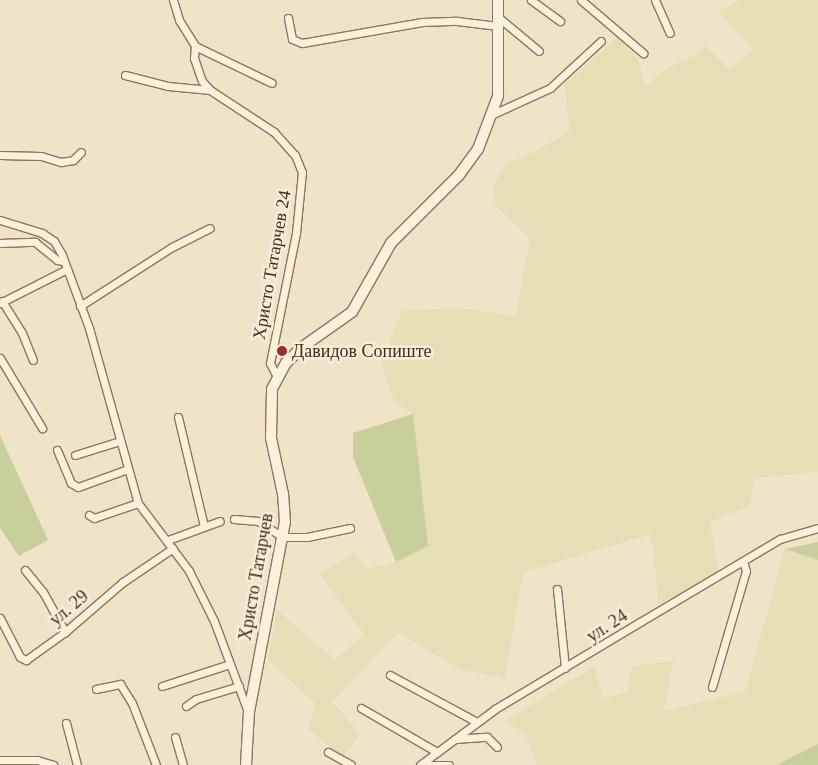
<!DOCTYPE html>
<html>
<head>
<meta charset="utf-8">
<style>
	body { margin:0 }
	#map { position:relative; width:818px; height:765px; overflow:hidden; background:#f0e4c8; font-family:"Times New Roman",serif }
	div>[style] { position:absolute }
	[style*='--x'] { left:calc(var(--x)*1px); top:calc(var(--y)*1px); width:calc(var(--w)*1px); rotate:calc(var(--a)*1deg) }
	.farmland>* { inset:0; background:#e6deb5 }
	.green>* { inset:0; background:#c9cf9b }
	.roads { filter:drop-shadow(1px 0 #8d765c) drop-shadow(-1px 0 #8d765c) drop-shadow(0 1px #8d765c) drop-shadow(0 -1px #8d765c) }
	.street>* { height:7px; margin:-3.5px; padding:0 3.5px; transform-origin:3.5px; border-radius:3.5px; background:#faf1dc }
	.secondary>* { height:10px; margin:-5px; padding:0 5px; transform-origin:5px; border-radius:5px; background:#faf1dc }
	.dots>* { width:14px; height:14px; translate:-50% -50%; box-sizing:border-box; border:2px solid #f7eed8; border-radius:50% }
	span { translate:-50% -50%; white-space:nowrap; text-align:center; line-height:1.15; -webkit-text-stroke:5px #f7eed8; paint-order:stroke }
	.street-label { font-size:18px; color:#3d2e20 }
	.poi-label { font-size:18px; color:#3d2e20 }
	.left { translate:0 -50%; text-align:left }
</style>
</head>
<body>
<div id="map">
	<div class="farmland">
		<div style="clip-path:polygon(739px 0,818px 0,818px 472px,754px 478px,750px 506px,710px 522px,719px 573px,659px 604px,651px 534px,523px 572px,505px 678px,462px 670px,398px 633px,332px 702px,360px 734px,343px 758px,308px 729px,316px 704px,268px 660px,277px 610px,335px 660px,364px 635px,320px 574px,354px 553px,367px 569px,396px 562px,413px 414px,395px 403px,382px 366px,401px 311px,459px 308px,516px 316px,530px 238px,496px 206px,493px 186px,507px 163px,535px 152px,570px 130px,564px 85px,618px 37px,639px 60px,645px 87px,669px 67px,695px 56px,706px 46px,730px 70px,753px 50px,719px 12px)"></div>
		<div style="clip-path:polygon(785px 549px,818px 560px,818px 744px,777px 765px,537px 765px,526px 734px,504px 722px,594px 666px,603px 699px,627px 692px,632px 666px,673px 661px,664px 711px,745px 692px)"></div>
	</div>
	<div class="green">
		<div style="clip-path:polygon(413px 414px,428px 546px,396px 562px,353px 457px,353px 433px)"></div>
		<div style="clip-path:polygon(0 435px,48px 540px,19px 556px,0 528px)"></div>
		<div style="clip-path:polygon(818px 542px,818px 560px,785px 549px)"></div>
		<div style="clip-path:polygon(818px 744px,818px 765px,777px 765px,788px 759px)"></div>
	</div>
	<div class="roads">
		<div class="street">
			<div style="--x:173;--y:0;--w:21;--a:73"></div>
			<div style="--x:179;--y:20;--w:31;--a:58"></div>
			<div style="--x:195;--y:46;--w:12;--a:95"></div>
			<div style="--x:194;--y:58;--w:24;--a:71"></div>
			<div style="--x:202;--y:81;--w:12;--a:48"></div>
			<div style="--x:210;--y:90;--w:77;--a:33.3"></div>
			<div style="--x:274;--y:132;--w:31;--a:48"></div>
			<div style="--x:295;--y:155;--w:18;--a:68"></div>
			<div style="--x:302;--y:172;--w:61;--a:95.6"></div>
			<div style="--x:296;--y:233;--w:133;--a:101.3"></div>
			<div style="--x:270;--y:363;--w:16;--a:63"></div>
			<div style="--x:531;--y:0;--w:36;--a:36"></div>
			<div style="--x:581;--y:0;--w:82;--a:40.5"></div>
			<div style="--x:655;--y:0;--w:36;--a:66"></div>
			<div style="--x:498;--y:17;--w:53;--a:39.7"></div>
			<div style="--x:288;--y:18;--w:21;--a:79"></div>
			<div style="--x:292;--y:39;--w:11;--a:22"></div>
			<div style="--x:302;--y:43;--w:122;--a:-9.9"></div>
			<div style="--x:422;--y:22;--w:35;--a:-2"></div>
			<div style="--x:457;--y:21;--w:41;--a:7"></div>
			<div style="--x:195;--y:46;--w:85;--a:25.7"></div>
			<div style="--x:125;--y:75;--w:44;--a:14.3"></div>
			<div style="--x:168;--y:86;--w:42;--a:5.4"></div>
			<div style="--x:493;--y:114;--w:63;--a:-24.5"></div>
			<div style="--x:550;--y:88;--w:69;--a:-42.7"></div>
			<div style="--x:0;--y:155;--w:41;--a:1.4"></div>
			<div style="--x:41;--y:156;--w:21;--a:17"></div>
			<div style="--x:61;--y:162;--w:12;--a:-9"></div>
			<div style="--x:73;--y:160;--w:11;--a:-45"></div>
			<div style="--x:0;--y:220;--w:44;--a:17.2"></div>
			<div style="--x:42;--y:233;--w:14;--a:34"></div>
			<div style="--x:54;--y:241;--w:16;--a:60"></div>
			<div style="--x:62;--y:255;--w:78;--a:69.7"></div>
			<div style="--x:89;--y:328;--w:182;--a:74.4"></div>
			<div style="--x:138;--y:503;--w:85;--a:53.1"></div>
			<div style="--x:189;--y:571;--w:56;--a:63.4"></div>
			<div style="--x:214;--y:621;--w:97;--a:69.5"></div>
			<div style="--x:0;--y:243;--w:35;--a:-2"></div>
			<div style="--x:35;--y:242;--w:28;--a:39"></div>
			<div style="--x:57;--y:260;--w:7;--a:8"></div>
			<div style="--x:2;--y:301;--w:38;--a:58"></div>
			<div style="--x:22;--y:333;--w:29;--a:68"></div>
			<div style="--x:0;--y:303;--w:75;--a:-26.9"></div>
			<div style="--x:80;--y:306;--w:109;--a:-32.7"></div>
			<div style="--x:172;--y:247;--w:42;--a:-26.6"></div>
			<div style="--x:0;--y:358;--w:82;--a:59"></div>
			<div style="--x:178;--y:417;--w:112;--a:76.6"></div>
			<div style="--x:57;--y:450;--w:36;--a:67"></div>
			<div style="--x:71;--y:483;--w:8;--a:30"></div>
			<div style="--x:78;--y:487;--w:53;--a:-19.8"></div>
			<div style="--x:75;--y:455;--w:47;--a:-17.3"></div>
			<div style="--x:89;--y:515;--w:6;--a:31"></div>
			<div style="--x:94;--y:518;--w:46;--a:-18.8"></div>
			<div style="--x:234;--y:519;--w:24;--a:5"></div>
			<div style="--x:258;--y:521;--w:30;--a:33"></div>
			<div style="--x:283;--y:537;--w:24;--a:0"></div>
			<div style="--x:307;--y:537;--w:44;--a:-11.8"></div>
			<div style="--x:168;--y:540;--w:55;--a:-20.1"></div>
			<div style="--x:25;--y:570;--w:28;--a:51"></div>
			<div style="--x:43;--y:592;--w:46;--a:61.2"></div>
			<div style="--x:557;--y:589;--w:79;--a:84.2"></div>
			<div style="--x:0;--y:618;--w:44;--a:62.9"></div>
			<div style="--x:20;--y:657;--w:7;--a:27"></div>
			<div style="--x:26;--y:660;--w:48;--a:-35.7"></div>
			<div style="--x:65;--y:632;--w:77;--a:-40.8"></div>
			<div style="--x:123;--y:582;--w:60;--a:-34.2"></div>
			<div style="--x:390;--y:675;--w:99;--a:28.4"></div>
			<div style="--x:162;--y:686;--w:71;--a:-17.9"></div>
			<div style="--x:712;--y:687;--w:121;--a:-73.7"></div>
			<div style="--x:746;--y:571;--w:10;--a:-107"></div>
			<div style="--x:96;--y:689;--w:25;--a:-12"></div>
			<div style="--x:120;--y:684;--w:22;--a:58"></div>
			<div style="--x:132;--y:703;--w:66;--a:68.8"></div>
			<div style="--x:186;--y:706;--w:12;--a:-35"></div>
			<div style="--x:196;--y:699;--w:45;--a:-16.8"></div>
			<div style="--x:361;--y:708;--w:88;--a:30.1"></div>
			<div style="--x:66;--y:723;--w:43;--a:75.3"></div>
			<div style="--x:175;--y:737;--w:29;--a:74"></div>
			<div style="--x:455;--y:739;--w:32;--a:-4"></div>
			<div style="--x:487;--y:737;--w:14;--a:45"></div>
			<div style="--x:328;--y:752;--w:26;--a:29"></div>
			<div style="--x:0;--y:760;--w:37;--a:0"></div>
			<div style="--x:37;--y:760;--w:17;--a:17"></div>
			<div style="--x:420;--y:765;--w:94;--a:-36.7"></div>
			<div style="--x:495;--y:709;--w:169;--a:-31"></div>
			<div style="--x:640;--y:622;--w:163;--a:-30.7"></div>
			<div style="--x:780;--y:539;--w:40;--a:-16"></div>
			<div style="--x:429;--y:765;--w:20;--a:0"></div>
		</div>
		<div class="secondary">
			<div style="--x:246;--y:765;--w:53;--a:-86.8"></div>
			<div style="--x:249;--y:712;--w:193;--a:-79.3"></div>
			<div style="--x:285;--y:522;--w:28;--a:-94"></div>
			<div style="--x:283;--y:494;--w:57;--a:-102.1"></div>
			<div style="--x:271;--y:438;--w:49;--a:-88.8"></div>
			<div style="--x:272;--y:389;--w:30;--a:-62"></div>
			<div style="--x:286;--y:363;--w:21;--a:-45"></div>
			<div style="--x:301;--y:348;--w:62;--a:-35.2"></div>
			<div style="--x:352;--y:312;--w:79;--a:-60.5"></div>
			<div style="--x:391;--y:243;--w:96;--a:-45"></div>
			<div style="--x:459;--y:175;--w:32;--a:-54"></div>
			<div style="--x:478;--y:149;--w:57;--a:-69.3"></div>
			<div style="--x:498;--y:96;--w:96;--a:-90"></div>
		</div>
	</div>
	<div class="dots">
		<div style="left:282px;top:351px;background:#9e2a2b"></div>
	</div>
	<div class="street-label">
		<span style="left:272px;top:265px;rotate:-80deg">Христо Татарчев 24</span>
		<span style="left:256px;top:577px;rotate:-80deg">Христо Татарчев</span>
		<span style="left:69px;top:608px;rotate:-40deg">ул. 29</span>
		<span style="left:607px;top:626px;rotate:-33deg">ул. 24</span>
	</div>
	<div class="poi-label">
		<span class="left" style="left:292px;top:351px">Давидов Сопиште</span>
	</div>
</div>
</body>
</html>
